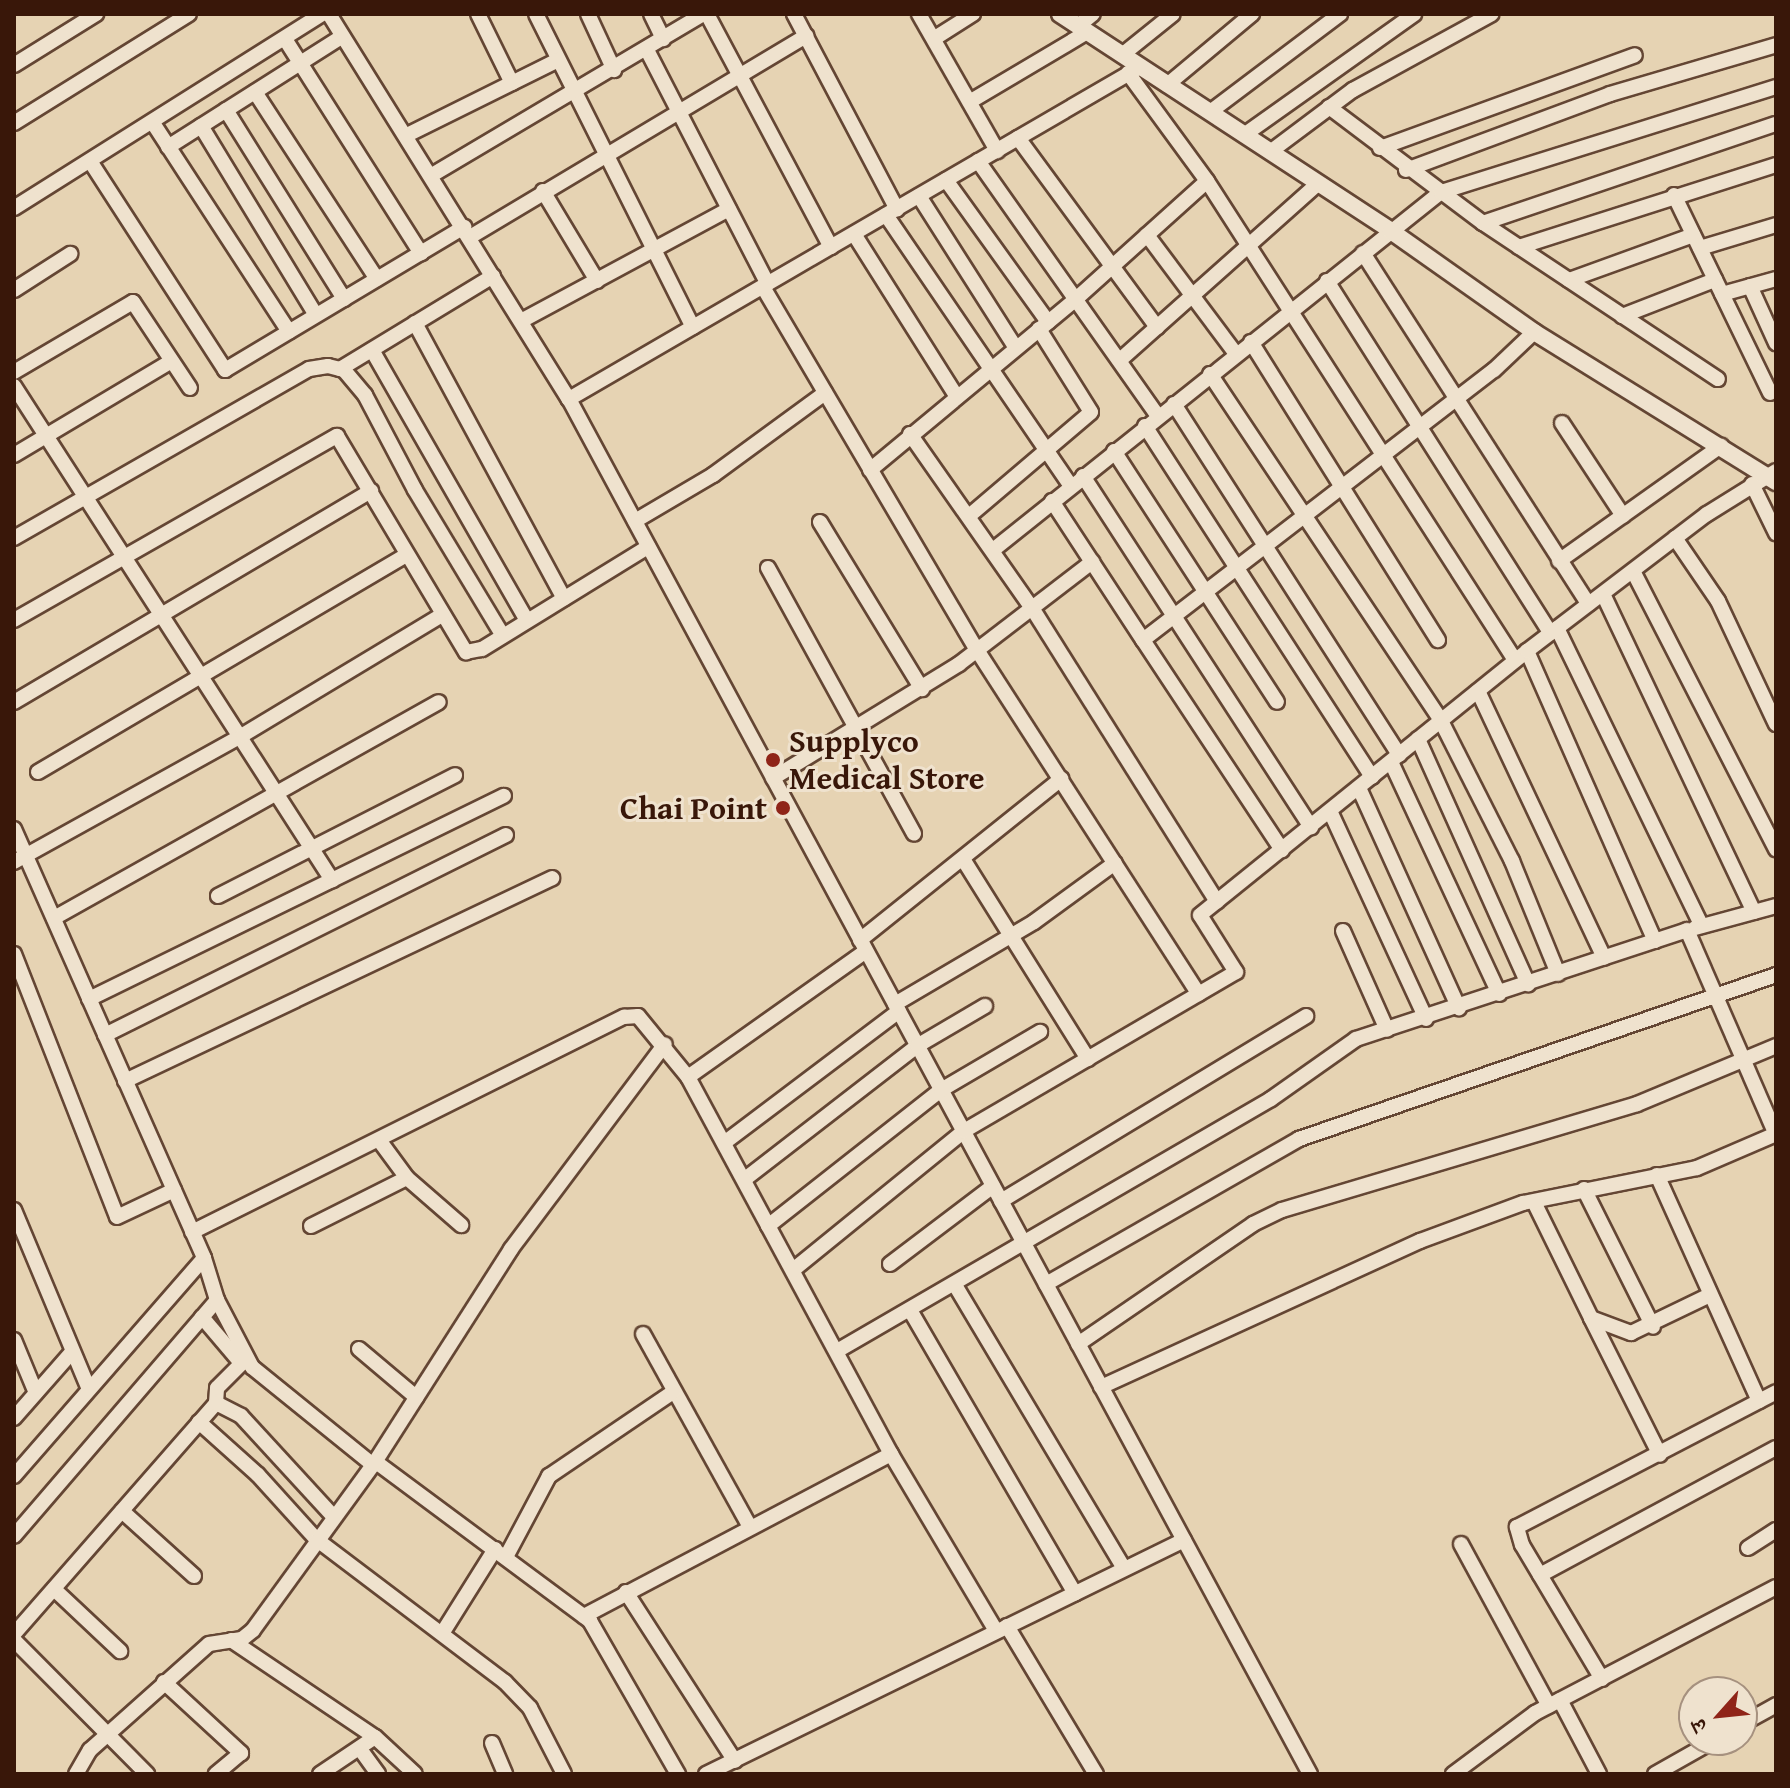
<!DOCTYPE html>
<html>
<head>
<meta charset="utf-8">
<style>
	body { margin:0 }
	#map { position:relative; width:1790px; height:1788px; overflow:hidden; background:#e6d3b3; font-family:"Gentium Book Plus","Noto Serif Devanagari",serif }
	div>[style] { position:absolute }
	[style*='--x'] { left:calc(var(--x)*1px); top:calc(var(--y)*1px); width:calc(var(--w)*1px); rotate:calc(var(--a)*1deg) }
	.roads { filter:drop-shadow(2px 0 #644634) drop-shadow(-2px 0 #644634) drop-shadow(0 2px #644634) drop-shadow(0 -2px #644634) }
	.minor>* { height:14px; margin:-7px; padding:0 7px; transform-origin:7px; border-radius:7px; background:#efe2ce }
	.tertiary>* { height:16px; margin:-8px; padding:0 8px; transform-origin:8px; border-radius:8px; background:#efe2ce }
	.dots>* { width:22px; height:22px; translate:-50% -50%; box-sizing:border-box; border:4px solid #efe2ce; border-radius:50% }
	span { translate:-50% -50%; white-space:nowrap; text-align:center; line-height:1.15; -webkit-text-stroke:6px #efe2ce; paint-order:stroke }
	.poi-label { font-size:32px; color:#391709; font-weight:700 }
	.left { translate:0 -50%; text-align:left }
	.right { translate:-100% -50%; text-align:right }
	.frame { position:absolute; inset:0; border:16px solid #391709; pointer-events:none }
	.north { position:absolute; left:1678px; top:1676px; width:80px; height:80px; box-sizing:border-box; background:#efe2ce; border:2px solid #a6917f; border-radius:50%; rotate:243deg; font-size:22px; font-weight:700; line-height:32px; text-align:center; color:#391709 }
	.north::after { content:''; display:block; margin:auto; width:28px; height:36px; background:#8f2418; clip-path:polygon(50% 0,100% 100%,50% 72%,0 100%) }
</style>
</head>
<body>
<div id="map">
	<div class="roads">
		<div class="minor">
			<div style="--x:329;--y:14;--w:454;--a:58.1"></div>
			<div style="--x:478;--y:14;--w:77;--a:63.8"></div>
			<div style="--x:536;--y:14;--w:350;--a:63.4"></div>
			<div style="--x:588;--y:14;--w:62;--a:65.1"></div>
			<div style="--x:651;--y:14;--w:28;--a:64"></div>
			<div style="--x:707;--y:14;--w:264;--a:62"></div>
			<div style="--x:794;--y:14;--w:221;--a:62.2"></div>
			<div style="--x:919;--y:14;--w:158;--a:60.3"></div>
			<div style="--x:1078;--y:26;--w:19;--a:-39"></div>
			<div style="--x:935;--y:38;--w:45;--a:-32.3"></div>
			<div style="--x:285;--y:39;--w:254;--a:57.6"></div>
			<div style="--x:647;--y:50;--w:263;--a:62.7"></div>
			<div style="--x:1122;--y:55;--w:65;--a:-38.8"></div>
			<div style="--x:14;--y:65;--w:97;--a:-31.9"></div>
			<div style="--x:1140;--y:67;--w:661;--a:149.82"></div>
			<div style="--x:569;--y:399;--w:1562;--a:61.68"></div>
			<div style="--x:1128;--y:73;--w:134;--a:53.8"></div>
			<div style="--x:1207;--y:181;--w:569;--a:57.26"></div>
			<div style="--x:1167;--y:85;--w:111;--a:-39.9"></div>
			<div style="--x:255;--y:92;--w:223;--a:56.9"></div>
			<div style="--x:971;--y:101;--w:135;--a:-30.7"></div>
			<div style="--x:1329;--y:107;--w:193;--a:37"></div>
			<div style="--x:1483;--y:223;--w:282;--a:33.6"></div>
			<div style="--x:226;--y:110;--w:223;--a:58"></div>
			<div style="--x:1210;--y:112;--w:163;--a:-37"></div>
			<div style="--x:14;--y:123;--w:206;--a:-31.9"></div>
			<div style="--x:153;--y:123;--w:249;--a:56.9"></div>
			<div style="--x:201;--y:126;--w:221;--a:58.7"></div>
			<div style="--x:407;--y:135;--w:169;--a:-26.4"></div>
			<div style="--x:1244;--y:135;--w:209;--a:-35.4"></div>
			<div style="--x:1018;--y:138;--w:235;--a:53.7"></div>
			<div style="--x:168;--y:147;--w:205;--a:-32.4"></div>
			<div style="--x:1380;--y:148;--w:271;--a:-20"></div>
			<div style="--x:1270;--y:152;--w:104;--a:-36.8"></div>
			<div style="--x:1353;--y:90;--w:158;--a:-28.7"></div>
			<div style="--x:90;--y:161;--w:249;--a:57.1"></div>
			<div style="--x:225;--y:370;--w:279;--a:-30.9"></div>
			<div style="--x:978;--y:161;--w:312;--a:54.8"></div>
			<div style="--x:1406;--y:170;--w:218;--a:-20.4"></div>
			<div style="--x:1610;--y:94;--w:173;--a:-16.4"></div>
			<div style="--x:432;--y:175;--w:315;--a:-30.7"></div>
			<div style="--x:946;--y:180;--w:175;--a:54.3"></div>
			<div style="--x:543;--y:191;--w:105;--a:59"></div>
			<div style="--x:1674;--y:195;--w:220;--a:64.1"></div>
			<div style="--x:919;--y:196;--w:180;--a:57.5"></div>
			<div style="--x:14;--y:208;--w:364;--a:-32.2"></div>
			<div style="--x:886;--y:215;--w:328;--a:55.7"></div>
			<div style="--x:1483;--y:223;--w:309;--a:-18.7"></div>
			<div style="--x:854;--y:234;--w:193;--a:57.7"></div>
			<div style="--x:1147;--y:235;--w:149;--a:53.2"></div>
			<div style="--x:470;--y:237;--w:392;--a:-30.9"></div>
			<div style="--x:1519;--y:247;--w:270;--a:-17.7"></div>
			<div style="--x:1700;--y:248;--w:79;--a:-16.8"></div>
			<div style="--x:1363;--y:253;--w:417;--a:57.3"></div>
			<div style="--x:1569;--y:280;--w:132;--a:-19.9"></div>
			<div style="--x:1327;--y:281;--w:417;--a:57.6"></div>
			<div style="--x:1750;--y:286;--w:63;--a:65.5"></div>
			<div style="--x:763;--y:287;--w:421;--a:59.5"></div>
			<div style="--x:977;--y:650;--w:409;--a:57.2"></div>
			<div style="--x:14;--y:290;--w:67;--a:-32.7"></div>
			<div style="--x:1722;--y:294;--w:56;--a:-15.5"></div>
			<div style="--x:1622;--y:316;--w:100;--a:-21.2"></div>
			<div style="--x:521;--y:321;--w:236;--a:-28.3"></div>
			<div style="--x:415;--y:323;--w:313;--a:61.6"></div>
			<div style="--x:1251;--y:342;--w:352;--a:57.9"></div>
			<div style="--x:372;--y:350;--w:312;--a:60.2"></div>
			<div style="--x:1120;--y:360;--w:266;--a:-41.7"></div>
			<div style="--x:340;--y:369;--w:179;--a:-31.3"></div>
			<div style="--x:14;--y:372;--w:138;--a:-30.5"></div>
			<div style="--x:133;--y:302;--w:103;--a:56.5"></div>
			<div style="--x:1210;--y:374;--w:417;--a:56.3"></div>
			<div style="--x:1441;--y:721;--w:157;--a:63.1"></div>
			<div style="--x:1512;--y:861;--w:122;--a:67.8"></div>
			<div style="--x:14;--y:386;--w:588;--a:57.23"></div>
			<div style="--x:1174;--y:404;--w:417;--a:57.3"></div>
			<div style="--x:1562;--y:423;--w:111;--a:56.7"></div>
			<div style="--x:1145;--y:426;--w:418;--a:57.1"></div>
			<div style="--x:910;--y:434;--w:213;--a:55"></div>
			<div style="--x:1032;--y:608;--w:347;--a:57.8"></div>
			<div style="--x:1114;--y:451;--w:299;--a:57"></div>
			<div style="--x:14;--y:455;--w:182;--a:-30.8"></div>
			<div style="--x:870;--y:470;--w:268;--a:-39.7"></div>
			<div style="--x:1076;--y:299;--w:176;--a:-42"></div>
			<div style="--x:1083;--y:476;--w:419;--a:57"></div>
			<div style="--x:1752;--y:484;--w:55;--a:63.9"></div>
			<div style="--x:1052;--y:501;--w:166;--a:56.8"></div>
			<div style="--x:1143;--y:640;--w:443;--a:-37.6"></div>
			<div style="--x:1494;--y:370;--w:55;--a:-43.5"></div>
			<div style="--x:969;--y:516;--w:160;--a:-40.4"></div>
			<div style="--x:1091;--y:412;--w:98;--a:-122.1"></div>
			<div style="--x:635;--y:521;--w:91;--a:-30.5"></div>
			<div style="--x:713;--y:475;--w:139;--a:-36.2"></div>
			<div style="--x:820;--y:522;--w:196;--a:58.6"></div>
			<div style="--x:14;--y:538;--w:340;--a:-29.8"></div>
			<div style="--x:309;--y:369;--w:19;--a:-9"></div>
			<div style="--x:328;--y:366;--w:16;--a:14"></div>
			<div style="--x:344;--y:370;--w:33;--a:50"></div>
			<div style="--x:365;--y:395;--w:107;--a:62.2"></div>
			<div style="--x:415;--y:490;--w:170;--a:58.9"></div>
			<div style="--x:1675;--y:538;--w:76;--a:55.7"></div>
			<div style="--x:1718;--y:601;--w:136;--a:64.8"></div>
			<div style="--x:993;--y:550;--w:573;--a:-38.63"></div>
			<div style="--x:1441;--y:192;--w:351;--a:-17.4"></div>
			<div style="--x:1559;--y:561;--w:199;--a:-35.4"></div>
			<div style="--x:768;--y:568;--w:303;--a:61.2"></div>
			<div style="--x:1633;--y:571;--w:313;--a:62.8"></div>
			<div style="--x:1603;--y:594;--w:352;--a:64.6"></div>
			<div style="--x:14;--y:620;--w:372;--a:-29.7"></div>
			<div style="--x:337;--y:436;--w:252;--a:59.2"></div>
			<div style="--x:466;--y:652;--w:16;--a:-11"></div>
			<div style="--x:482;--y:649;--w:195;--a:-31.6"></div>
			<div style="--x:1557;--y:628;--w:331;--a:64.1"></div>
			<div style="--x:1143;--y:640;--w:252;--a:56.5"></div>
			<div style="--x:1527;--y:651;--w:317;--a:66.2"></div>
			<div style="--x:1478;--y:691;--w:295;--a:64.7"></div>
			<div style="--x:14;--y:702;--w:415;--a:-30.6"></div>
			<div style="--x:1418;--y:739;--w:269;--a:65.8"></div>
			<div style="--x:1391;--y:762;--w:256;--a:65"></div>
			<div style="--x:38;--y:772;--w:425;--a:-30.5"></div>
			<div style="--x:773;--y:778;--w:218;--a:-31.5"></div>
			<div style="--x:959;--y:664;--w:168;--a:-37.5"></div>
			<div style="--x:1359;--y:788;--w:242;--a:65.6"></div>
			<div style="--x:1330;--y:811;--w:229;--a:65.2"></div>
			<div style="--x:14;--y:829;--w:469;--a:66.1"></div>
			<div style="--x:204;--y:1258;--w:44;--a:72.8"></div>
			<div style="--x:217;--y:1300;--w:311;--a:130.7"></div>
			<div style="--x:963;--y:859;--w:236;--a:58"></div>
			<div style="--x:14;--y:862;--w:262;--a:-29"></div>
			<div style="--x:243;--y:735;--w:232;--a:-31.1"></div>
			<div style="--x:218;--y:896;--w:266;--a:-27"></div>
			<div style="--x:54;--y:918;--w:441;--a:-29.3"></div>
			<div style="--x:1695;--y:928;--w:84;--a:-15.2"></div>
			<div style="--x:1343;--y:931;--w:108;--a:66"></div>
			<div style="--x:860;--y:940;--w:258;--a:-38.7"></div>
			<div style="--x:14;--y:954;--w:282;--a:68.6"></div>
			<div style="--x:117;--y:1217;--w:63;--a:-25.3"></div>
			<div style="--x:89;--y:999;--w:462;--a:-26.1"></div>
			<div style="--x:895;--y:1004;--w:161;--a:-30.5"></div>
			<div style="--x:1034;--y:922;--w:100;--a:-36.1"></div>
			<div style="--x:105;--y:1035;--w:448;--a:-26.5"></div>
			<div style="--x:688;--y:1077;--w:218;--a:-35.3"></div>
			<div style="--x:125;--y:1081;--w:473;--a:-25.4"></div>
			<div style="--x:379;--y:1140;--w:47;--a:53.6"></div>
			<div style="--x:407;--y:1178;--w:72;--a:41"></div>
			<div style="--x:724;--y:1143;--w:219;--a:-37"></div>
			<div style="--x:1657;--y:1175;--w:248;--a:65.7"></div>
			<div style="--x:745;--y:1179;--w:217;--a:-37.7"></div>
			<div style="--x:917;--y:1046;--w:79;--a:-30.5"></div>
			<div style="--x:1584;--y:1189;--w:154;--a:63.4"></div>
			<div style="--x:1001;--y:1201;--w:357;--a:-31.2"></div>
			<div style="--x:1535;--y:1204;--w:127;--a:63.8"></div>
			<div style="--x:1591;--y:1318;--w:43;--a:20.6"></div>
			<div style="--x:1631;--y:1333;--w:85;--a:-25.7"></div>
			<div style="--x:14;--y:1210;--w:194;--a:67.3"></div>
			<div style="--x:311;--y:1226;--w:107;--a:-26.6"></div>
			<div style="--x:768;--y:1226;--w:220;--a:-38.2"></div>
			<div style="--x:941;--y:1090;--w:115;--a:-30.4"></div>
			<div style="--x:192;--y:1232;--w:483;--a:-26.5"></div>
			<div style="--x:624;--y:1017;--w:14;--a:-4"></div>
			<div style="--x:638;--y:1016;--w:79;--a:50.7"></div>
			<div style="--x:688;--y:1077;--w:428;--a:61.7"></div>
			<div style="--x:891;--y:1454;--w:206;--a:59.3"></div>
			<div style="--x:890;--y:1264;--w:129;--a:-37.1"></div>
			<div style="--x:793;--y:1270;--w:220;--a:-39.1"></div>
			<div style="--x:964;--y:1131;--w:315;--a:-30.3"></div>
			<div style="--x:1236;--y:972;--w:67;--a:-122.3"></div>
			<div style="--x:1200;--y:915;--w:420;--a:-38.9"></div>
			<div style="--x:1527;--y:651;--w:226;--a:-37.3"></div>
			<div style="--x:1707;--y:514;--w:81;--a:-31.9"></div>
			<div style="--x:1046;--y:1284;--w:292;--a:-29.8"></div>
			<div style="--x:1299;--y:1139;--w:504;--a:-18.97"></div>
			<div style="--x:955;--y:1285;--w:330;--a:59.2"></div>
			<div style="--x:217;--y:1300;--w:76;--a:62.4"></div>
			<div style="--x:252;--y:1367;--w:156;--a:39"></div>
			<div style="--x:910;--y:1310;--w:328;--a:59.8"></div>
			<div style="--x:202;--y:1317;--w:60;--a:49.7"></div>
			<div style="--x:1591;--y:1318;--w:153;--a:63.3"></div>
			<div style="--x:643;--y:1334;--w:221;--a:61"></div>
			<div style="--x:14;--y:1340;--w:57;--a:67.5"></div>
			<div style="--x:1078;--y:1344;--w:212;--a:-34.4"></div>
			<div style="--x:1253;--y:1224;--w:32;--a:-26"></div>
			<div style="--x:1282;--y:1210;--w:370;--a:-16.6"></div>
			<div style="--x:1637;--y:1104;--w:151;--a:-22.6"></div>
			<div style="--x:359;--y:1349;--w:75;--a:40.1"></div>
			<div style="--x:837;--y:1351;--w:502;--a:-30.14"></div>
			<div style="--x:1271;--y:1099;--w:104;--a:-35.2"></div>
			<div style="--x:1356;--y:1039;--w:348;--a:-18.2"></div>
			<div style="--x:1687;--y:930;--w:223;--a:66.5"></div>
			<div style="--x:1101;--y:1387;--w:351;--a:-24.6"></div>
			<div style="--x:1420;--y:1241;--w:110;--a:-20.3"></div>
			<div style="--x:1523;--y:1203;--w:177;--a:-11.4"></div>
			<div style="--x:1697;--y:1168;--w:86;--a:-23.3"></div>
			<div style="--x:216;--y:1403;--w:15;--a:-86"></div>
			<div style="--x:217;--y:1388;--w:41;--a:-45"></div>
			<div style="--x:14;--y:1418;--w:88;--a:-48.7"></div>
			<div style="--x:199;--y:1422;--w:79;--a:41.9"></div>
			<div style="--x:258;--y:1475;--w:86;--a:47.8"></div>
			<div style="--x:316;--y:1539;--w:237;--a:37.1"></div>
			<div style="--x:505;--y:1682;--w:36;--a:46"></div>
			<div style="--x:530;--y:1708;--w:74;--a:62.7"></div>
			<div style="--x:376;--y:1462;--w:267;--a:36.6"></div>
			<div style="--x:590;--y:1621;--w:177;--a:60.1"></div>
			<div style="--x:14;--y:1476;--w:289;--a:-48.9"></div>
			<div style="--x:122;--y:1511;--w:97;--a:42.1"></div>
			<div style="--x:1461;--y:1544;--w:184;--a:61.5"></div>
			<div style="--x:1748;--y:1548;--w:33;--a:-33"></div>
			<div style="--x:506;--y:1557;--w:92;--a:-62"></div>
			<div style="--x:549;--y:1476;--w:150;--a:-34.1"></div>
			<div style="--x:1540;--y:1575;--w:268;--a:-28.3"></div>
			<div style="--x:54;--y:1589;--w:91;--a:43.2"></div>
			<div style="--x:626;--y:1592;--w:201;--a:57.2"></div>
			<div style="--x:584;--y:1616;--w:347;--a:-27.8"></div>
			<div style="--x:1007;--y:1626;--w:173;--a:59"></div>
			<div style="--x:443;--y:1632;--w:98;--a:-57.9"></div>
			<div style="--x:14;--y:1634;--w:307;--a:-48.8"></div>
			<div style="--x:216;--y:1403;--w:28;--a:27"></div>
			<div style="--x:241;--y:1416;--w:136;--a:47.4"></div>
			<div style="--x:14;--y:1640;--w:189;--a:45.2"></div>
			<div style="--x:231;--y:1640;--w:174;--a:34"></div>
			<div style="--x:375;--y:1737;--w:54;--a:42.8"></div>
			<div style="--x:1602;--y:1679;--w:156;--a:-120.8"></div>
			<div style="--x:1522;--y:1545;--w:19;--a:-106"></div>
			<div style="--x:1517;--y:1527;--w:292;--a:-27.5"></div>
			<div style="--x:164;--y:1682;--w:105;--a:42.7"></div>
			<div style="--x:241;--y:1753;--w:33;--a:140"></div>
			<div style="--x:1560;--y:1700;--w:84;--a:62.2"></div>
			<div style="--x:1742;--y:1724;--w:39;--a:-29"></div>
			<div style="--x:492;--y:1743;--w:34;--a:67"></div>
			<div style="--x:360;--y:1749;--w:31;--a:54"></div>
			<div style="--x:76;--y:1774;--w:28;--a:-60"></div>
			<div style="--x:90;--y:1750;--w:159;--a:-41.7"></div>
			<div style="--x:209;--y:1644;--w:33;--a:-9"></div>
			<div style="--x:242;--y:1639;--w:14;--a:-39"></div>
			<div style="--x:253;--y:1630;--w:204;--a:-54"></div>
			<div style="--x:373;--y:1465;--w:256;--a:-57.4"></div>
			<div style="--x:511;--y:1249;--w:256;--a:-53.1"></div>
			<div style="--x:320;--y:1774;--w:66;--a:-33.9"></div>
			<div style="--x:706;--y:1774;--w:532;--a:-26.08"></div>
			<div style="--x:1453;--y:1774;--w:102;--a:-36.6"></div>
			<div style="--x:1535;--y:1713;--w:272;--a:-27.6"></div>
			<div style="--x:1655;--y:1774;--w:69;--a:-29.5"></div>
		</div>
		<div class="tertiary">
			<div style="--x:1060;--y:14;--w:396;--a:33.2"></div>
			<div style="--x:1391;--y:231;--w:175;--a:35.2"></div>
			<div style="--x:1534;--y:332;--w:285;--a:31.8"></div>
		</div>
	</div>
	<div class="dots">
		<div style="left:773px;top:760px;background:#8f2418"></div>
		<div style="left:783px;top:808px;background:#8f2418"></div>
	</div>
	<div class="poi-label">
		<span class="left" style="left:789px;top:760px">Supplyco<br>Medical Store</span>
		<span class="right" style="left:767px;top:808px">Chai Point</span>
	</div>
	<div class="frame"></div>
	<div class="north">उ</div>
</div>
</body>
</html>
